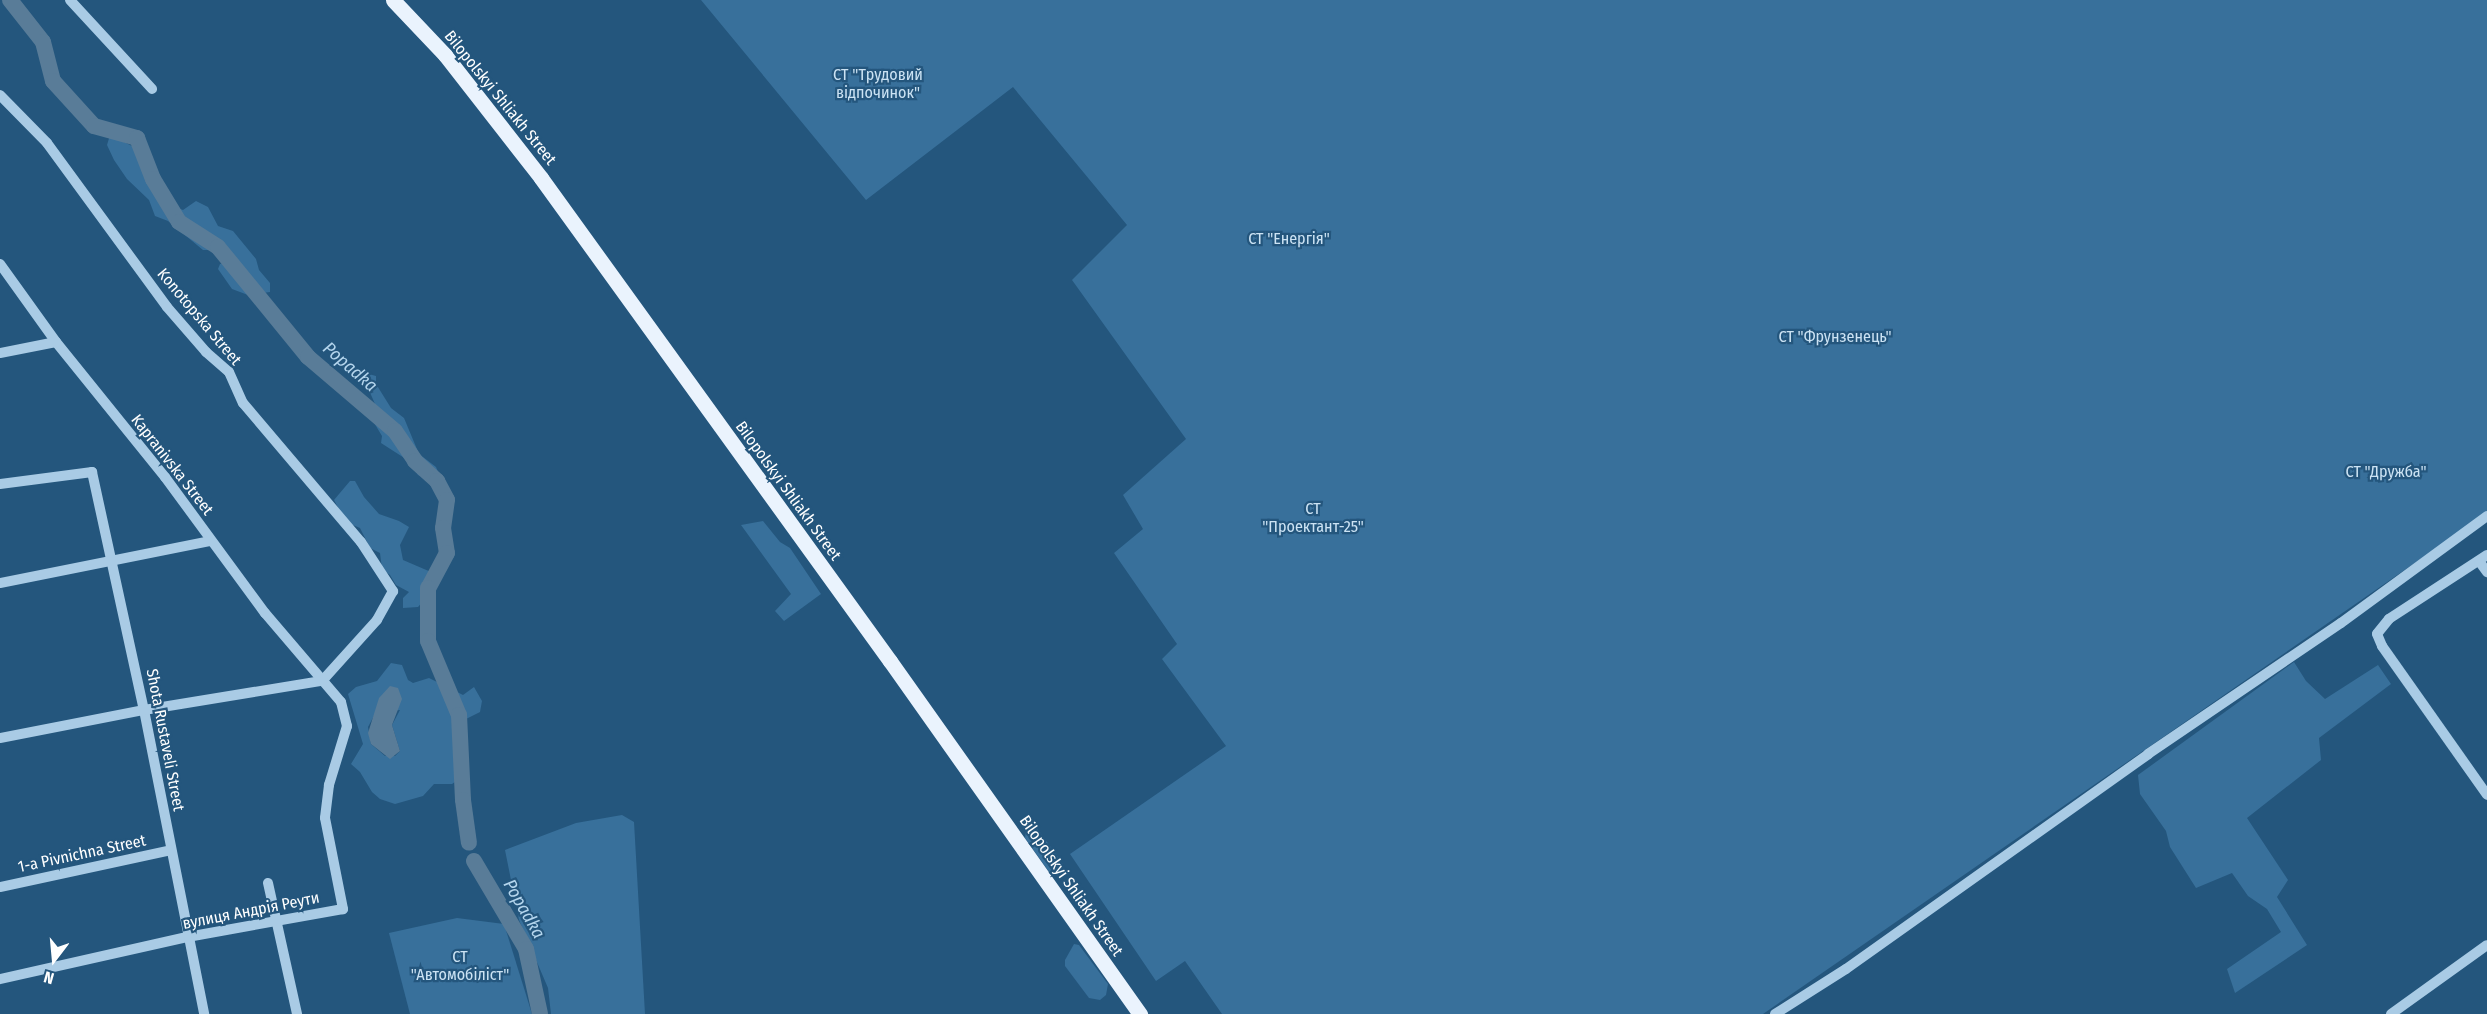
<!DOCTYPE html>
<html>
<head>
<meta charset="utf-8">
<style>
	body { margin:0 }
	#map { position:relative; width:2487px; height:1014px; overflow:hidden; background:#24567d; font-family:"Fira Sans Condensed",sans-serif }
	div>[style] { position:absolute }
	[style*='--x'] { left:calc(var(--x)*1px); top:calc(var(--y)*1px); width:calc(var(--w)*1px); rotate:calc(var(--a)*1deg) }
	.green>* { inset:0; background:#38709b }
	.water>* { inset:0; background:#597c98 }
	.river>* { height:16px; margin:-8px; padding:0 8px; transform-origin:8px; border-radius:8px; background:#597c98 }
	.minor>* { height:10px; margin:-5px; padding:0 5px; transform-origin:5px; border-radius:5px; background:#a9cbe5 }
	.major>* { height:15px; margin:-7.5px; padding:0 7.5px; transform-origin:7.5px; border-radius:7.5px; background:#eaf3fd }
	span { translate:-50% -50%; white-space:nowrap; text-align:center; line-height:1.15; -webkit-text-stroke:4.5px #24567d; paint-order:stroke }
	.park-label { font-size:16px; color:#cce3f4 }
	.street-label { font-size:16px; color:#fff }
	.water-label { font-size:18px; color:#b4d5ed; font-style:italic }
	.north { position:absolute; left:24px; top:930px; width:60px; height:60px; -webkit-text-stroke:4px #24567d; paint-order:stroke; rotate:196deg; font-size:16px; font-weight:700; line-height:24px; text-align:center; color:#fff }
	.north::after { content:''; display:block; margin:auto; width:21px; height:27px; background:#fff; clip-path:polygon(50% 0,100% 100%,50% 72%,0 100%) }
</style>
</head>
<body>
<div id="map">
	<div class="green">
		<div style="clip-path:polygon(701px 0,2487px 0,2487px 513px,1763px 1014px,1222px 1014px,1185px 961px,1156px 981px,1070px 854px,1226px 746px,1162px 659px,1177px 644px,1114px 553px,1143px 529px,1123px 495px,1186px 439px,1072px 280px,1127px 225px,1013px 87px,866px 200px)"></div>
		<div style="clip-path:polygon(110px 135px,134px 147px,159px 194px,172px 200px,178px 208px,183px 210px,196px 201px,208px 207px,218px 226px,233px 231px,256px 259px,259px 270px,270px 283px,270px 292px,248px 295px,232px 289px,218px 269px,220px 264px,230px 261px,231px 255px,224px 250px,203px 250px,168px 221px,155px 216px,149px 200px,127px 179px,114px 160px,107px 145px)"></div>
		<div style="clip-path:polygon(365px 373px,376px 376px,376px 384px,391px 408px,404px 418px,419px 454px,436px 467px,441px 479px,435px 483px,418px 475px,409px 461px,381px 443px,382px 436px,373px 421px,375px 404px,368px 388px,360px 380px,360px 374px)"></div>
		<div style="clip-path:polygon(350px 481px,355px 481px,364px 497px,379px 514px,399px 521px,409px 527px,400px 545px,403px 560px,438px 575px,432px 591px,418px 607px,403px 608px,403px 598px,409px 592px,396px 585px,390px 575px,382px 569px,380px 553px,370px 548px,360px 528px,348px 523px,342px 515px,334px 500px)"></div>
		<div style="clip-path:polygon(763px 521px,780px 542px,790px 548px,821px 594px,784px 621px,775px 611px,791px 594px,741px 525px)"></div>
		<div style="clip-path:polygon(2294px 662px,2306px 681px,2325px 699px,2378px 665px,2391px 684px,2319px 738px,2321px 760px,2247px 818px,2288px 880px,2277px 897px,2307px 945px,2235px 993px,2227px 969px,2281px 932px,2267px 909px,2248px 896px,2232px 873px,2196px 888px,2170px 847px,2166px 831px,2140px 794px,2138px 775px)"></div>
		<div style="clip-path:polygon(evenodd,391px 663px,402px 665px,408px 680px,413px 683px,429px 678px,463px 695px,474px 687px,482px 701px,480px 712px,460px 722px,454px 731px,464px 757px,466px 774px,452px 784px,434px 784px,423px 796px,395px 804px,380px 799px,372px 792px,360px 772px,351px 764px,363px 744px,348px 694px,356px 687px,377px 681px,391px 663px,400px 710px,392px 725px,400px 751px,395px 756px,385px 756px,371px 744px,368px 727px,376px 712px,400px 710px)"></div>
		<div style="clip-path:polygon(622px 815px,634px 822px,645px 1014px,551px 1014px,548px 988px,519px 920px,505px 850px,576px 823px)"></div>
		<div style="clip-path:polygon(1034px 824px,1063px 864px,1058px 876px,1052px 876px,1025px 838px,1026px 831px)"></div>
		<div style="clip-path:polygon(457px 918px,504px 924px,532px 1014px,410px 1014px,389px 933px)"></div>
		<div style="clip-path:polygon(1074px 944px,1079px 945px,1108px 984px,1106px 995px,1100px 1000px,1089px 998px,1065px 966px,1065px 960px)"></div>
	</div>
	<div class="water">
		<div style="clip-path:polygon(390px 686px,398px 688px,402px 699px,392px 725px,400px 751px,390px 759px,371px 744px,368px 733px,379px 698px)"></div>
	</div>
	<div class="river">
		<div style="--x:10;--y:0;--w:53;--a:51.8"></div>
		<div style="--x:43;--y:42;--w:40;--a:75.6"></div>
		<div style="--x:53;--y:81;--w:61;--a:47.7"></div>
		<div style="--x:94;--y:126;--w:45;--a:15.6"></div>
		<div style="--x:137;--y:138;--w:44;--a:68.7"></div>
		<div style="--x:153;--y:179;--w:50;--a:58.8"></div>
		<div style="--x:179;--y:222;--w:46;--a:32.7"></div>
		<div style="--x:218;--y:247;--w:142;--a:50.7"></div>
		<div style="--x:308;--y:357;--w:114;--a:40.4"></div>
		<div style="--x:395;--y:431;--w:36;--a:56"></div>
		<div style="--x:415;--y:461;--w:30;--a:42"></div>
		<div style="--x:437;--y:481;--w:21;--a:62"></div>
		<div style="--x:447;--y:500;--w:28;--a:98"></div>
		<div style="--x:443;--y:528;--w:25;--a:81"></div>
		<div style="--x:447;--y:553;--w:40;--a:118"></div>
		<div style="--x:428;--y:588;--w:53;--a:90"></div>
		<div style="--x:428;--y:641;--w:80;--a:67.3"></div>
		<div style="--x:459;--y:715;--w:85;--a:87.3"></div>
		<div style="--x:463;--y:800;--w:43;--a:82.1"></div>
		<div style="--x:474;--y:861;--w:102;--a:59.4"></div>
		<div style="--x:526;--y:949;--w:66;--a:77.8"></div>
	</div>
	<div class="minor">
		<div style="--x:70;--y:0;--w:121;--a:47.3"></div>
		<div style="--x:0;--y:95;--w:67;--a:45.6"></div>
		<div style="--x:47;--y:143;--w:203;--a:53.8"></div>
		<div style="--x:167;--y:307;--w:60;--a:49.1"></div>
		<div style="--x:206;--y:352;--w:30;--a:41"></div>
		<div style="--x:229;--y:372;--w:34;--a:66"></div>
		<div style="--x:243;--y:403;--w:182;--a:49.7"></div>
		<div style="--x:361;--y:542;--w:59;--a:56.9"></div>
		<div style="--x:393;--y:591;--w:33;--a:119"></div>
		<div style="--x:377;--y:620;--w:82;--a:132"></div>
		<div style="--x:0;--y:264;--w:96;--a:54.3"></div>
		<div style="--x:56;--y:342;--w:174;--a:51.1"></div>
		<div style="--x:165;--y:477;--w:169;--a:53.7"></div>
		<div style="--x:265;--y:613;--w:117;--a:49.5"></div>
		<div style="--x:341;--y:702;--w:25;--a:76"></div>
		<div style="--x:347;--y:726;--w:62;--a:107"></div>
		<div style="--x:329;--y:785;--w:33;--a:97"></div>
		<div style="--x:325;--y:818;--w:93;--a:78.8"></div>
		<div style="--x:343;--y:909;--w:158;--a:169.8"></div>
		<div style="--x:187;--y:937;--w:192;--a:167.3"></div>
		<div style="--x:0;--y:353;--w:57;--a:-11.1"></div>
		<div style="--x:0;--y:484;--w:93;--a:-7.4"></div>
		<div style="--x:92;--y:472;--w:244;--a:77.7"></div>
		<div style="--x:144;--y:710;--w:310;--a:78.8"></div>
		<div style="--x:2487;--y:555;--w:117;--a:146.9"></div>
		<div style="--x:2389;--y:619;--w:19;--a:129"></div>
		<div style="--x:2377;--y:634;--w:13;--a:67"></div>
		<div style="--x:2382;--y:646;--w:182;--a:54.8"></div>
		<div style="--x:2479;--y:561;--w:14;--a:54"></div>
		<div style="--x:0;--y:583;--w:215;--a:-11.3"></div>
		<div style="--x:0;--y:738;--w:147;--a:-11"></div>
		<div style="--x:144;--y:710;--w:180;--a:-9.3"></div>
		<div style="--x:268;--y:883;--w:134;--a:77.5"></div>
		<div style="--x:0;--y:887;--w:175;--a:-12.2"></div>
		<div style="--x:1775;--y:1014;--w:84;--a:-32.4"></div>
		<div style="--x:1846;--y:969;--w:371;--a:-35.4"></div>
		<div style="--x:2148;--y:754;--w:233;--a:-34.2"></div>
		<div style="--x:2341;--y:623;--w:181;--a:-36.2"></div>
		<div style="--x:2391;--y:1014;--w:118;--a:-35.7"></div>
	</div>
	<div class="major">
		<div style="--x:393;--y:0;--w:76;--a:46.6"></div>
		<div style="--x:445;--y:55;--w:156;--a:52"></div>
		<div style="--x:541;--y:178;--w:596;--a:54.15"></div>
		<div style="--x:890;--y:661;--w:433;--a:54.7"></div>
	</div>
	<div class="park-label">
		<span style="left:878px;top:84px">СТ "Трудовий<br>відпочинок"</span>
		<span style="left:1289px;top:239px">СТ "Енергія"</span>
		<span style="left:1835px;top:337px">СТ "Фрунзенець"</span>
		<span style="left:2386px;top:472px">СТ "Дружба"</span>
		<span style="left:1313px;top:518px">СТ<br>"Проектант-25"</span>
		<span style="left:460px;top:966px">СТ<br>"Автомобіліст"</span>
	</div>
	<div class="street-label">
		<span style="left:500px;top:98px;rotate:51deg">Bilopolskyi Shliakh Street</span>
		<span style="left:199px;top:317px;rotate:50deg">Konotopska Street</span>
		<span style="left:172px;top:465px;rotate:52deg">Kapranivska Street</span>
		<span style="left:788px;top:491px;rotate:54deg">Bilopolskyi Shliakh Street</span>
		<span style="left:165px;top:740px;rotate:79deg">Shota Rustaveli Street</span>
		<span style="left:82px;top:854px;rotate:-12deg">1-a Pivnichna Street</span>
		<span style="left:1071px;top:886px;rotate:55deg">Bilopolskyi Shliakh Street</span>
		<span style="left:251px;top:911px;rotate:-11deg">вулиця Андрія Реути</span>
	</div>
	<div class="water-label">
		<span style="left:350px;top:367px;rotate:41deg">Popadka</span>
		<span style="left:524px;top:909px;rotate:60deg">Popadka</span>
	</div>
	<div class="north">N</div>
</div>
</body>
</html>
